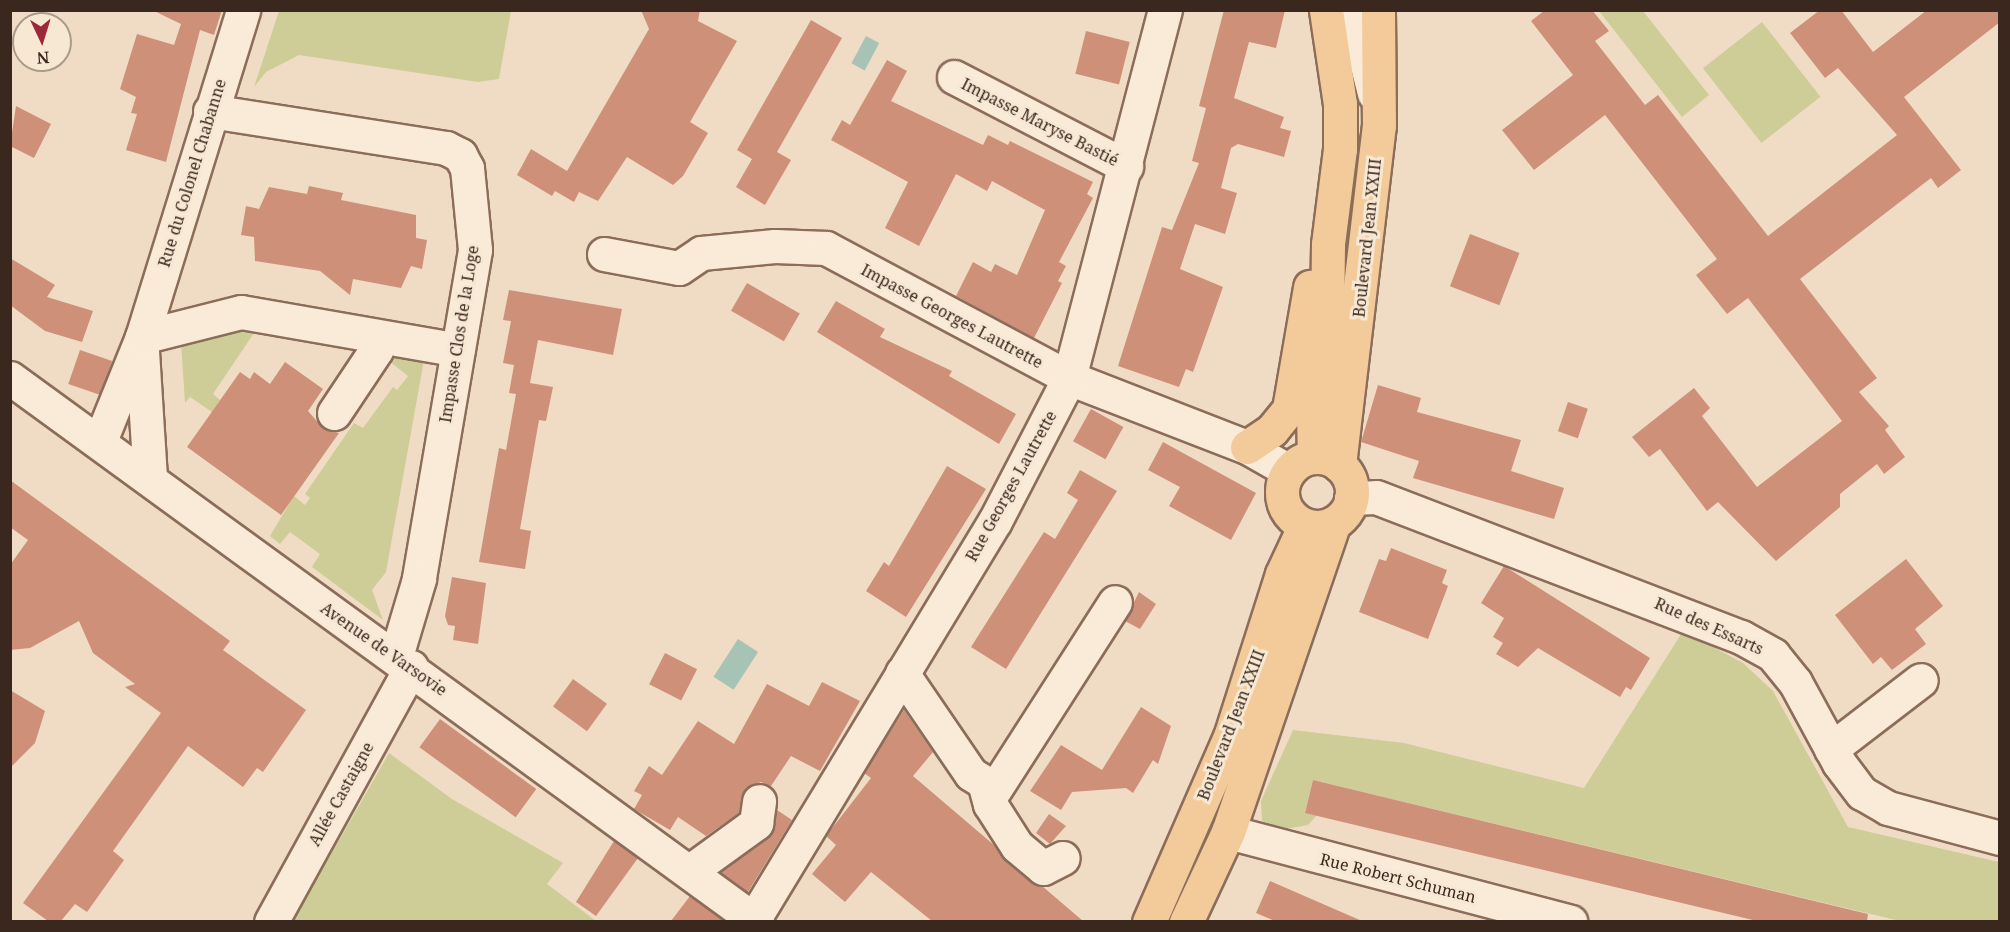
<!DOCTYPE html>
<html>
<head>
<meta charset="utf-8">
<style>
	body { margin:0 }
	#map { position:relative; width:2010px; height:932px; overflow:hidden; background:#f0dcc4; font-family:"Noto Serif",serif }
	div>[style] { position:absolute }
	[style*='--x'] { left:calc(var(--x)*1px); top:calc(var(--y)*1px); width:calc(var(--w)*1px); rotate:calc(var(--a)*1deg) }
	.green>* { inset:0; background:#cecd98; transform-origin:0 0 }
	.water>* { inset:0; background:#a6c3b6; transform-origin:0 0 }
	.building>* { inset:0; background:#cf9079; transform-origin:0 0 }
	.roads { filter:drop-shadow(2px 0 #8b6d5a) drop-shadow(-2px 0 #8b6d5a) drop-shadow(0 2px #8b6d5a) drop-shadow(0 -2px #8b6d5a) }
	.minor>* { height:33px; margin:-16.5px; padding:0 16.5px; transform-origin:16.5px; border-radius:16.5px; background:#faebd8 }
	.major>* { height:33px; margin:-16.5px; padding:0 16.5px; transform-origin:16.5px; border-radius:16.5px; background:#f3cb9b }
	.major>.ring { margin:-16.5px; padding:0; box-sizing:content-box; background:none; border:33px solid #f3cb9b; border-radius:50% }
	span { translate:-50% -50%; white-space:nowrap; text-align:center; line-height:1.15; -webkit-text-stroke:6px #f7e8d4; paint-order:stroke }
	.street-label { font-size:16px; color:#3a281e }
	.frame { position:absolute; inset:0; border:12px solid #3a281e; pointer-events:none }
	.north { position:absolute; left:12px; top:12px; width:60px; height:60px; box-sizing:border-box; background:#f7e8d4; border:2px solid #ab9b8b; border-radius:50%; rotate:176deg; font-size:16px; font-weight:700; line-height:24px; text-align:center; color:#3a281e }
	.north::after { content:''; display:block; margin:auto; width:21px; height:27px; background:#9c2839; clip-path:polygon(50% 0,100% 100%,50% 72%,0 100%) }
</style>
</head>
<body>
<div id="map">
	<div class="green">
		<div style="clip-path:polygon(279px 11px,279px 10px,511px 11px,499px 79px,478px 82px,299px 55px,266px 72px,254px 87px)"></div>
		<div style="clip-path:polygon(1599px 11px,1643px 11px,1709px 95px,1682px 117px)"></div>
		<div style="left:1762px;top:22px;width:95px;height:75px;rotate:52deg"></div>
		<div style="clip-path:polygon(244px 328px,256px 330px,213px 394px,220px 400px,212px 412px,190px 397px,185px 403px,181px 343px)"></div>
		<div style="clip-path:polygon(392px 355px,424px 360px,386px 572px,372px 590px,383px 620px,312px 567px,320px 554px,290px 532px,280px 544px,270px 536px,294px 496px,305px 505px,310px 498px,305px 494px,354px 423px,363px 428px,393px 387px,397px 390px,408px 376px,388px 360px)"></div>
		<div style="clip-path:polygon(1683px 631px,1743px 663px,1773px 691px,1848px 827px,1999px 862px,1999px 921px,1900px 921px,1313px 780px,1305px 812px,1317px 815px,1308px 825px,1286px 829px,1262px 821px,1261px 801px,1293px 730px,1404px 743px,1584px 788px)"></div>
		<div style="clip-path:polygon(389px 753px,452px 799px,563px 863px,547px 884px,596px 921px,293px 921px)"></div>
	</div>
	<div class="water">
		<div style="left:866px;top:36px;width:15px;height:31px;rotate:28deg"></div>
		<div style="left:738px;top:639px;width:24px;height:45px;rotate:33deg"></div>
	</div>
	<div class="building">
		<div style="clip-path:polygon(152px 10px,222px 10px,214px 35px,200px 30px,166px 162px,126px 150px,137px 114px,131px 113px,136px 97px,120px 89px,137px 34px,174px 45px,181px 24px)"></div>
		<div style="clip-path:polygon(641px 10px,700px 10px,698px 21px,737px 41px,690px 122px,708px 133px,683px 176px,673px 185px,627px 157px,598px 201px,579px 192px,574px 202px,555px 191px,552px 196px,517px 175px,531px 149px,567px 171px,649px 29px)"></div>
		<div style="clip-path:polygon(1224px 10px,1285px 10px,1276px 48px,1249px 42px,1234px 98px,1284px 117px,1280px 128px,1291px 131px,1284px 157px,1238px 144px,1231px 148px,1221px 188px,1237px 193px,1225px 234px,1195px 224px,1180px 269px,1223px 287px,1193px 372px,1186px 369px,1179px 387px,1118px 366px,1162px 227px,1172px 230px,1199px 163px,1192px 161px,1206px 108px,1199px 106px)"></div>
		<div style="clip-path:polygon(1545px 10px,1592px 10px,1609px 31px,1595px 41px,1645px 105px,1658px 95px,1768px 236px,1897px 135px,1838px 68px,1825px 78px,1790px 33px,1820px 10px,1841px 10px,1873px 52px,1927px 10px,2000px 10px,2000px 22px,1904px 97px,1961px 170px,1938px 188px,1931px 178px,1800px 279px,1877px 378px,1859px 392px,1889px 426px,1885px 430px,1905px 457px,1884px 474px,1877px 464px,1840px 494px,1840px 507px,1776px 561px,1718px 502px,1707px 511px,1660px 449px,1649px 457px,1632px 437px,1694px 388px,1710px 408px,1702px 416px,1757px 487px,1842px 421px,1748px 298px,1727px 314px,1696px 275px,1717px 259px,1605px 115px,1534px 170px,1502px 130px,1573px 75px,1531px 21px)"></div>
		<div style="clip-path:polygon(811px 20px,842px 38px,777px 152px,791px 160px,765px 205px,736px 187px,752px 159px,737px 150px)"></div>
		<div style="left:1086px;top:31px;width:45px;height:44px;rotate:14deg"></div>
		<div style="clip-path:polygon(887px 60px,907px 71px,891px 101px,983px 145px,988px 135px,1008px 145px,1010px 141px,1093px 182px,1087px 194px,1093px 198px,1059px 262px,1066px 266px,1058px 281px,1062px 283px,1034px 338px,956px 296px,973px 262px,991px 272px,995px 264px,1017px 275px,1045px 210px,992px 181px,987px 191px,956px 174px,919px 246px,885px 228px,908px 182px,831px 140px,842px 120px,850px 125px)"></div>
		<div style="clip-path:polygon(16px 106px,51px 124px,34px 158px,10px 146px)"></div>
		<div style="clip-path:polygon(309px 186px,343px 193px,341px 200px,416px 215px,416px 238px,427px 240px,422px 269px,411px 266px,401px 288px,353px 279px,350px 295px,320px 271px,255px 261px,254px 237px,241px 235px,246px 206px,259px 209px,269px 187px,307px 194px)"></div>
		<div style="left:1470px;top:234px;width:53px;height:56px;rotate:21deg"></div>
		<div style="clip-path:polygon(10px 258px,55px 285px,47px 297px,93px 311px,82px 342px,45px 331px,10px 305px)"></div>
		<div style="left:747px;top:283px;width:61px;height:32px;rotate:30deg"></div>
		<div style="clip-path:polygon(509px 290px,622px 309px,613px 355px,538px 340px,530px 383px,553px 387px,546px 421px,539px 420px,520px 529px,531px 531px,525px 569px,479px 562px,499px 448px,506px 450px,516px 394px,509px 393px,514px 365px,503px 363px,511px 321px,503px 320px)"></div>
		<div style="clip-path:polygon(836px 301px,885px 329px,880px 337px,952px 371px,949px 376px,1016px 414px,999px 444px,817px 332px)"></div>
		<div style="left:80px;top:350px;width:34px;height:36px;rotate:19deg"></div>
		<div style="clip-path:polygon(285px 362px,323px 389px,308px 411px,323px 428px,339px 433px,281px 515px,187px 447px,240px 372px,250px 379px,254px 372px,270px 384px)"></div>
		<div style="clip-path:polygon(1378px 385px,1421px 398px,1417px 412px,1521px 440px,1511px 471px,1564px 488px,1554px 519px,1413px 478px,1419px 461px,1361px 442px)"></div>
		<div style="left:1568px;top:402px;width:21px;height:31px;rotate:19deg"></div>
		<div style="left:1091px;top:409px;width:37px;height:37px;rotate:29deg"></div>
		<div style="clip-path:polygon(1163px 442px,1256px 493px,1231px 540px,1169px 506px,1180px 487px,1148px 470px)"></div>
		<div style="clip-path:polygon(947px 466px,986px 489px,906px 617px,866px 591px,884px 562px,889px 566px)"></div>
		<div style="clip-path:polygon(1080px 470px,1117px 491px,1006px 669px,971px 647px,1044px 532px,1055px 539px,1078px 500px,1067px 493px)"></div>
		<div style="clip-path:polygon(10px 480px,230px 641px,223px 650px,306px 710px,263px 772px,257px 768px,243px 787px,188px 746px,113px 851px,124px 860px,87px 912px,75px 904px,61px 921px,48px 921px,23px 903px,161px 713px,125px 687px,135px 684px,93px 653px,79px 621px,30px 648px,10px 650px,10px 565px,28px 540px,10px 527px)"></div>
		<div style="clip-path:polygon(1391px 548px,1447px 570px,1442px 583px,1448px 586px,1428px 639px,1359px 612px,1379px 559px,1386px 561px)"></div>
		<div style="clip-path:polygon(1906px 559px,1943px 606px,1915px 629px,1926px 644px,1892px 670px,1881px 657px,1873px 664px,1835px 615px)"></div>
		<div style="clip-path:polygon(1504px 566px,1650px 658px,1631px 690px,1626px 687px,1620px 697px,1538px 648px,1518px 667px,1496px 654px,1503px 643px,1493px 637px,1504px 618px,1481px 603px)"></div>
		<div style="clip-path:polygon(452px 577px,486px 583px,478px 644px,453px 640px,455px 626px,448px 625px,445px 616px)"></div>
		<div style="clip-path:polygon(1139px 592px,1156px 604px,1140px 629px,1125px 621px)"></div>
		<div style="left:665px;top:653px;width:36px;height:35px;rotate:27deg"></div>
		<div style="left:573px;top:679px;width:42px;height:34px;rotate:36deg"></div>
		<div style="clip-path:polygon(822px 682px,860px 701px,820px 771px,791px 756px,771px 786px,761px 782px,745px 789px,739px 813px,706px 836px,678px 817px,670px 830px,634px 809px,642px 795px,634px 791px,649px 766px,662px 775px,698px 721px,734px 744px,767px 684px,809px 706px)"></div>
		<div style="clip-path:polygon(10px 690px,45px 711px,35px 743px,10px 768px)"></div>
		<div style="clip-path:polygon(1141px 707px,1171px 726px,1158px 764px,1153px 760px,1133px 793px,1126px 788px,1072px 792px,1061px 810px,1030px 791px,1061px 745px,1102px 770px)"></div>
		<div style="clip-path:polygon(904px 710px,933px 752px,913px 776px,1083px 921px,932px 921px,871px 872px,845px 902px,812px 874px,836px 845px,826px 836px,871px 778px,864px 773px)"></div>
		<div style="left:440px;top:719px;width:119px;height:35px;rotate:36deg"></div>
		<div style="clip-path:polygon(1313px 780px,1868px 914px,1867px 921px,1757px 921px,1305px 813px)"></div>
		<div style="clip-path:polygon(777px 810px,792px 820px,748px 892px,720px 872px,772px 833px)"></div>
		<div style="clip-path:polygon(1049px 814px,1066px 826px,1050px 844px,1036px 833px)"></div>
		<div style="clip-path:polygon(614px 841px,638px 858px,596px 916px,576px 902px)"></div>
		<div style="clip-path:polygon(1270px 881px,1362px 921px,1275px 921px,1256px 913px)"></div>
		<div style="clip-path:polygon(690px 896px,724px 921px,671px 921px)"></div>
	</div>
	<div class="roads">
		<div class="minor">
			<div style="--x:1353;--y:10;--w:86;--a:75.8"></div>
			<div style="--x:954;--y:77;--w:194;--a:27.4"></div>
			<div style="--x:210;--y:111;--w:239;--a:8.9"></div>
			<div style="--x:446;--y:148;--w:16;--a:27"></div>
			<div style="--x:460;--y:155;--w:15;--a:62"></div>
			<div style="--x:467;--y:168;--w:82;--a:84.4"></div>
			<div style="--x:475;--y:250;--w:334;--a:99.7"></div>
			<div style="--x:419;--y:579;--w:80;--a:106.6"></div>
			<div style="--x:604;--y:254;--w:76;--a:10.6"></div>
			<div style="--x:679;--y:268;--w:27;--a:-34"></div>
			<div style="--x:701;--y:253;--w:74;--a:-5.4"></div>
			<div style="--x:775;--y:246;--w:51;--a:2.2"></div>
			<div style="--x:826;--y:248;--w:276;--a:28.1"></div>
			<div style="--x:1069;--y:378;--w:191;--a:21.2"></div>
			<div style="--x:1247;--y:447;--w:48;--a:29.7"></div>
			<div style="--x:142;--y:337;--w:102;--a:-14.2"></div>
			<div style="--x:241;--y:312;--w:220;--a:9.9"></div>
			<div style="--x:142;--y:351;--w:126;--a:86.4"></div>
			<div style="--x:10;--y:378;--w:924;--a:36.06"></div>
			<div style="--x:334;--y:413;--w:76;--a:-56.3"></div>
			<div style="--x:376;--y:350;--w:13;--a:-77"></div>
			<div style="--x:100;--y:441;--w:112;--a:-68"></div>
			<div style="--x:142;--y:337;--w:342;--a:-72.8"></div>
			<div style="--x:1351;--y:498;--w:25;--a:-2"></div>
			<div style="--x:1376;--y:497;--w:391;--a:21"></div>
			<div style="--x:1741;--y:637;--w:37;--a:29"></div>
			<div style="--x:1773;--y:655;--w:35;--a:51"></div>
			<div style="--x:1795;--y:682;--w:92;--a:61.5"></div>
			<div style="--x:1839;--y:763;--w:38;--a:53"></div>
			<div style="--x:1862;--y:793;--w:30;--a:30"></div>
			<div style="--x:1888;--y:808;--w:116;--a:15"></div>
			<div style="--x:902;--y:673;--w:122;--a:55.7"></div>
			<div style="--x:971;--y:774;--w:28;--a:32"></div>
			<div style="--x:995;--y:789;--w:222;--a:-57.3"></div>
			<div style="--x:1831;--y:749;--w:113;--a:-37.5"></div>
			<div style="--x:984;--y:782;--w:23;--a:75"></div>
			<div style="--x:990;--y:804;--w:50;--a:57.3"></div>
			<div style="--x:1017;--y:846;--w:34;--a:40"></div>
			<div style="--x:1043;--y:868;--w:22;--a:-27"></div>
			<div style="--x:1228;--y:832;--w:354;--a:14.7"></div>
			<div style="--x:690;--y:871;--w:82;--a:-36"></div>
			<div style="--x:756;--y:823;--w:22;--a:-82"></div>
			<div style="--x:271;--y:922;--w:291;--a:-61.2"></div>
			<div style="--x:752;--y:922;--w:469;--a:-58.8"></div>
			<div style="--x:995;--y:521;--w:161;--a:-62.6"></div>
			<div style="--x:1069;--y:378;--w:380;--a:-75.4"></div>
		</div>
		<div class="major">
			<div style="--x:1247;--y:447;--w:30;--a:-34"></div>
			<div style="--x:1272;--y:430;--w:27;--a:-51"></div>
			<div style="--x:1289;--y:409;--w:124;--a:-80.2"></div>
			<div style="--x:1314;--y:457;--w:43;--a:-91.3"></div>
			<div style="--x:1313;--y:414;--w:89;--a:-81"></div>
			<div style="--x:1327;--y:326;--w:82;--a:-89.3"></div>
			<div style="--x:1328;--y:244;--w:96;--a:-82.8"></div>
			<div style="--x:1340;--y:149;--w:45;--a:-90"></div>
			<div style="--x:1340;--y:104;--w:95;--a:-98.5"></div>
			<div class="ring" style="left:1282px;top:457px;width:37px;height:37px"></div>
			<div style="--x:1339;--y:465;--w:341;--a:-83.3"></div>
			<div style="--x:1379;--y:126;--w:116;--a:-90.5"></div>
			<div style="--x:1149;--y:922;--w:202;--a:-66.4"></div>
			<div style="--x:1230;--y:737;--w:171;--a:-72.3"></div>
			<div style="--x:1282;--y:574;--w:54;--a:-64.9"></div>
			<div style="--x:1186;--y:922;--w:99;--a:-65"></div>
			<div style="--x:1228;--y:832;--w:327;--a:-71.1"></div>
		</div>
	</div>
	<div class="street-label">
		<span style="left:1040px;top:122px;rotate:27deg">Impasse Maryse Bastié</span>
		<span style="left:192px;top:173px;rotate:-73deg">Rue du Colonel Chabanne</span>
		<span style="left:1367px;top:238px;rotate:-84deg">Boulevard Jean XXIII</span>
		<span style="left:952px;top:316px;rotate:28deg">Impasse Georges Lautrette</span>
		<span style="left:459px;top:334px;rotate:-81deg">Impasse Clos de la Loge</span>
		<span style="left:1011px;top:486px;rotate:-61deg">Rue Georges Lautrette</span>
		<span style="left:1709px;top:626px;rotate:24deg">Rue des Essarts</span>
		<span style="left:384px;top:649px;rotate:35deg">Avenue de Varsovie</span>
		<span style="left:1231px;top:725px;rotate:-69deg">Boulevard Jean XXIII</span>
		<span style="left:341px;top:794px;rotate:-61deg">Allée Castaigne</span>
		<span style="left:1398px;top:878px;rotate:14deg">Rue Robert Schuman</span>
	</div>
	<div class="frame"></div>
	<div class="north">N</div>
</div>
</body>
</html>
